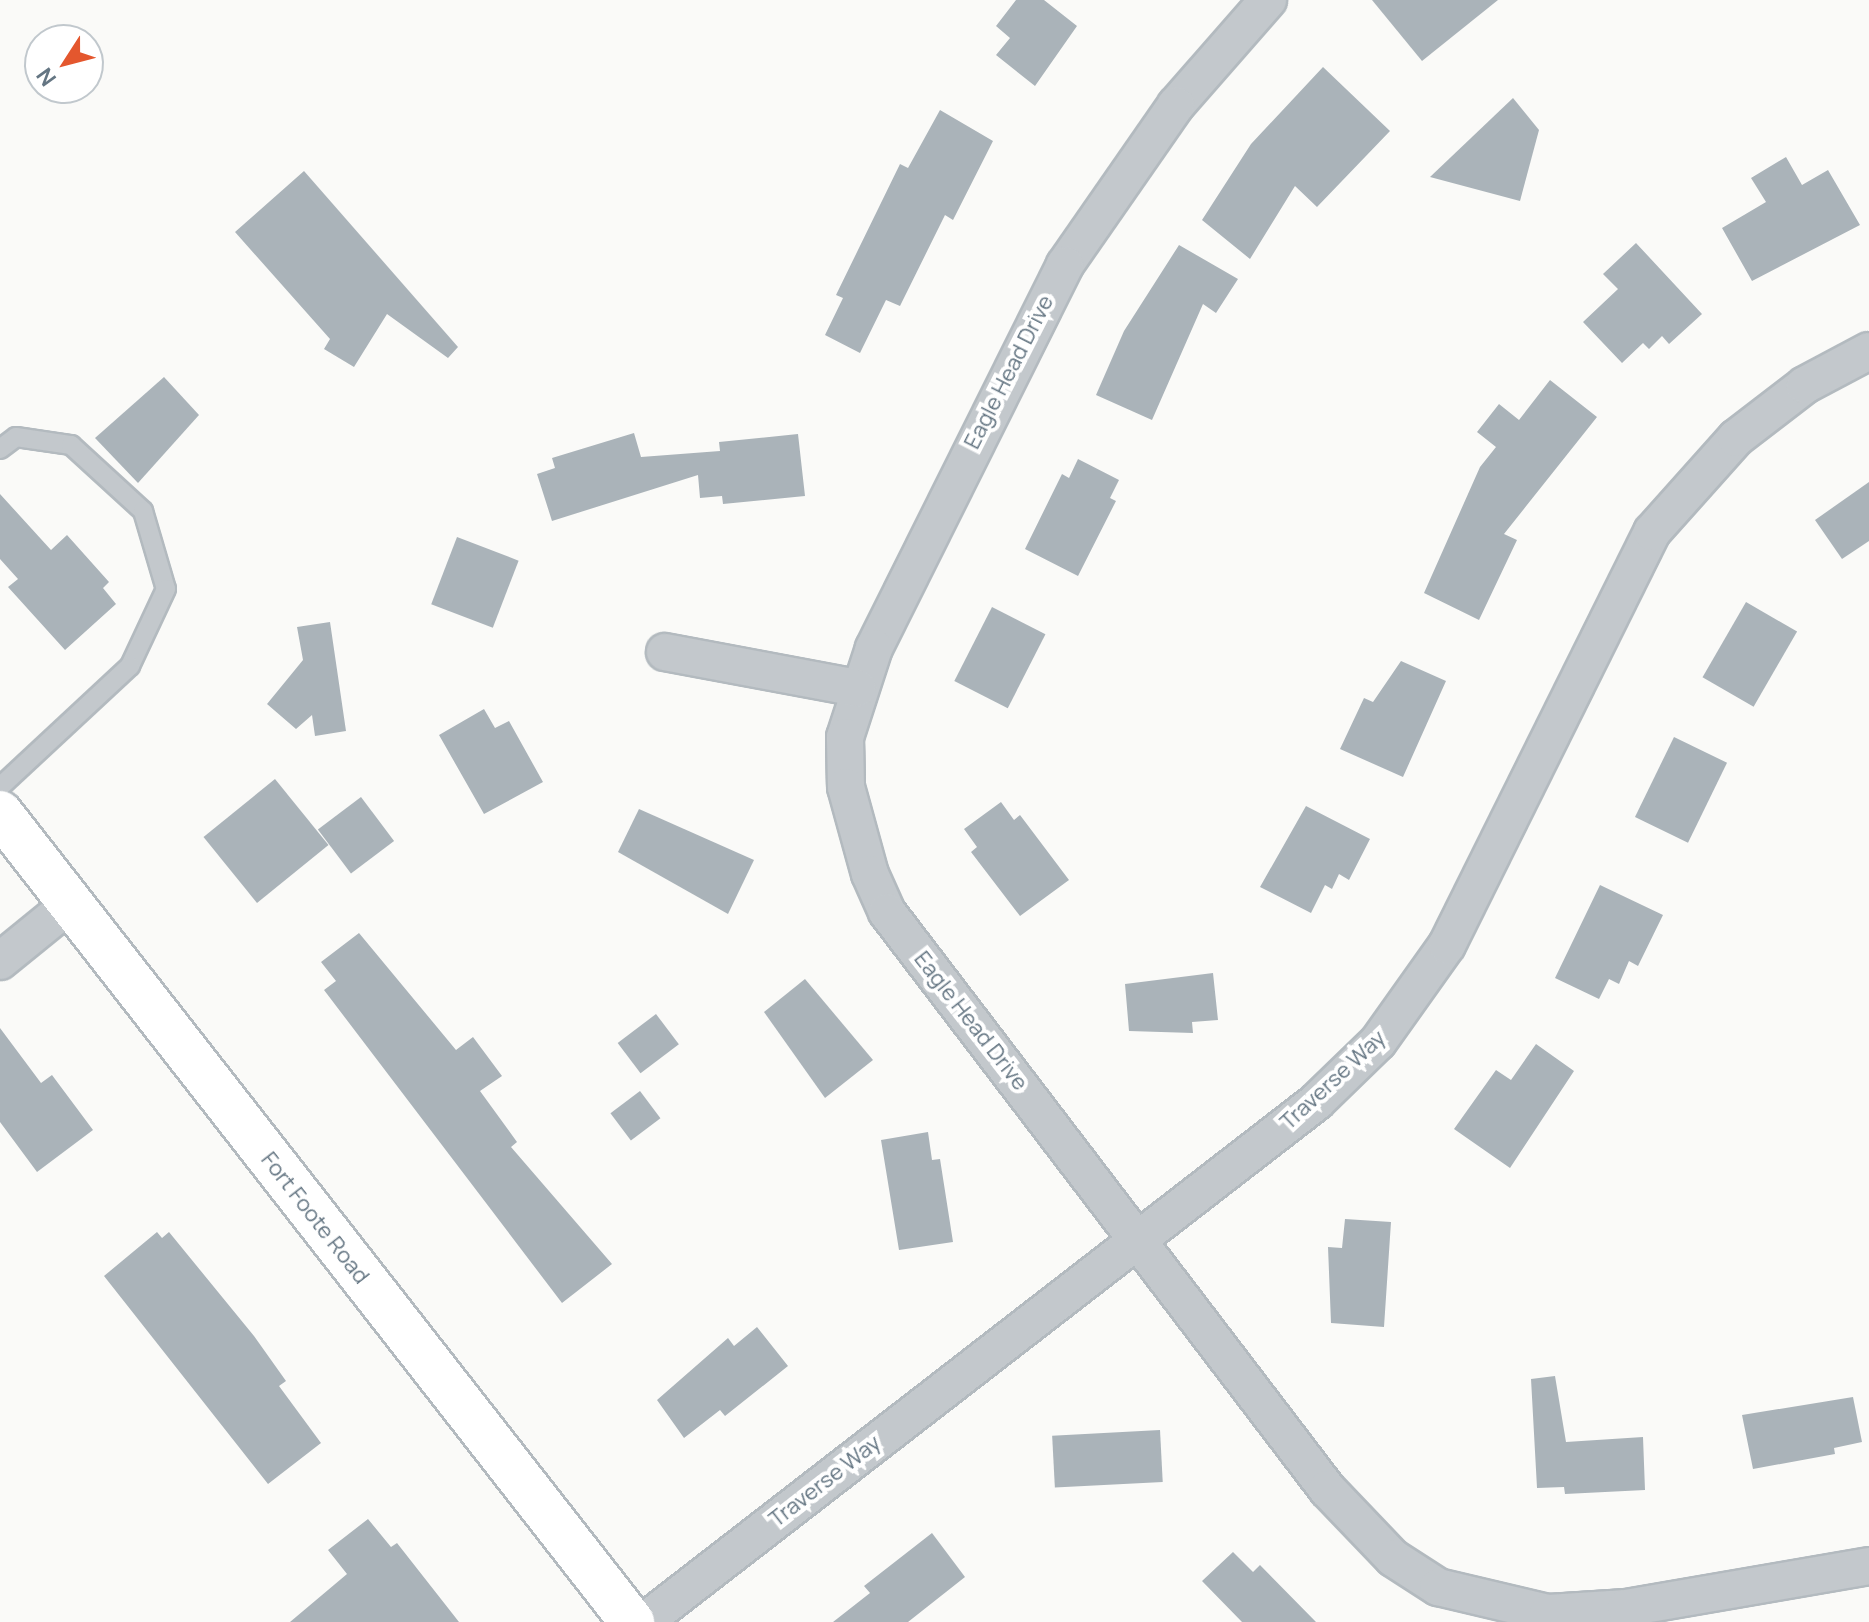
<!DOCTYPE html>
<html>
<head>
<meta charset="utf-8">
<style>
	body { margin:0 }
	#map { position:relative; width:1869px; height:1622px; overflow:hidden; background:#fafaf8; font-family:Manrope,sans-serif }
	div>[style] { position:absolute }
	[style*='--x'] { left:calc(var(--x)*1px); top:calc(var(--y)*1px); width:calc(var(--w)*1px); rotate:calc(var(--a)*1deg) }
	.building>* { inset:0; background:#aab3b9; transform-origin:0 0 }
	.roads { filter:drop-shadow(2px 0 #b3babf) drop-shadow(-2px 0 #b3babf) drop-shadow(0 2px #b3babf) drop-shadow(0 -2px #b3babf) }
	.lane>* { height:18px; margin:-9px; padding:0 9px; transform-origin:9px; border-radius:9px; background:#c3c8cc }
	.street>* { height:36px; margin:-18px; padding:0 18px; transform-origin:18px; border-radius:18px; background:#c3c8cc }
	.secondary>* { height:44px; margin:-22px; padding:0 22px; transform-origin:22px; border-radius:22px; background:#fff }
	span { translate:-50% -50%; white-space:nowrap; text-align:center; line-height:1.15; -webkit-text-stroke:8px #fff; paint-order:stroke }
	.street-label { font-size:22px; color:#657683 }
	.north { position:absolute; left:24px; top:24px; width:80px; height:80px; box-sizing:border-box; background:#fff; border:2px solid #c1c8cd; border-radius:50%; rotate:234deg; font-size:22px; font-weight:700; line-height:32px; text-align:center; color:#657683 }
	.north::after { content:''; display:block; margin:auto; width:28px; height:36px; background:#e4572e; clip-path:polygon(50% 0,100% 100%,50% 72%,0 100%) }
</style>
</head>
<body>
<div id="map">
	<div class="building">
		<div style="clip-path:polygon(1016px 0,1044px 0,1077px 26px,1035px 86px,996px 55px,1010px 38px,996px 26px)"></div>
		<div style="clip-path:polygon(1372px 0,1498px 0,1422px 61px)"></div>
		<div style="clip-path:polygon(1323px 67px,1390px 131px,1317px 207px,1295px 186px,1250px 259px,1202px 220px,1251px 144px)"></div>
		<div style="clip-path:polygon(1513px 98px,1539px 130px,1520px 201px,1430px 177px)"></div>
		<div style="clip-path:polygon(940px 110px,993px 141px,953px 220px,945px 215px,900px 306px,886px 300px,860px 353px,825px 335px,843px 298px,836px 295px,900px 164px,908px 168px)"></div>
		<div style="clip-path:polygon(1786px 157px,1802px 185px,1828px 170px,1860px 225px,1752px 281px,1722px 228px,1766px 202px,1751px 178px)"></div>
		<div style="clip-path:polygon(304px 171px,458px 347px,448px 358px,387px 314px,354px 367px,324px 349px,330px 339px,235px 232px)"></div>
		<div style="clip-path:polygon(1636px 243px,1702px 314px,1669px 344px,1662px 336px,1649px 349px,1643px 343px,1622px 363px,1583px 322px,1618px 289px,1603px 274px)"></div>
		<div style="clip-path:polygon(1179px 245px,1238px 279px,1216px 313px,1203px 304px,1152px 420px,1096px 395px,1124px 331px)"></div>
		<div style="clip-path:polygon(164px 377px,199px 415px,138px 483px,95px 438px)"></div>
		<div style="clip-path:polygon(1550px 380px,1597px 417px,1504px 534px,1517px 540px,1479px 620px,1424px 593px,1480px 467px,1496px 447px,1477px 432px,1499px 404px,1519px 420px)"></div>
		<div style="clip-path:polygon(634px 433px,641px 457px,720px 451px,719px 442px,798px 434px,805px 496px,723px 504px,722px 496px,700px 498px,698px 475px,552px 521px,537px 474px,555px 468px,552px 458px)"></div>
		<div style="clip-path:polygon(1078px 459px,1119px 480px,1110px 498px,1116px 501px,1078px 576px,1025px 549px,1062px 474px,1069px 478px)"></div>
		<div style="clip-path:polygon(1869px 482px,1869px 541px,1842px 559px,1815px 520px)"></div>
		<div style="clip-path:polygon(0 494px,51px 550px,67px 535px,109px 582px,103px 588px,116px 604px,65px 650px,8px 587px,18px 579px,0 559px)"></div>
		<div style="left:457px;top:537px;width:66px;height:72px;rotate:21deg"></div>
		<div style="left:1746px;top:602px;width:59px;height:87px;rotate:30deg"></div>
		<div style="left:992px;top:607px;width:60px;height:83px;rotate:27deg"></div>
		<div style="clip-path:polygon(330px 622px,346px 731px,315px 736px,312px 715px,296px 729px,267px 704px,303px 660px,297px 627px)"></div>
		<div style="clip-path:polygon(1401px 661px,1446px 681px,1403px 777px,1340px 749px,1364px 698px,1373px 702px)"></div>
		<div style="clip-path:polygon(484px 709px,495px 728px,509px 721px,543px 782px,484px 814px,439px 735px)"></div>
		<div style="left:1674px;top:737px;width:59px;height:89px;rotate:26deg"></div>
		<div style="left:275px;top:779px;width:85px;height:92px;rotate:51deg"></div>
		<div style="left:361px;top:797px;width:55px;height:54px;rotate:53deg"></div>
		<div style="clip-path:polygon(1001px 802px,1014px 820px,1020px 815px,1069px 880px,1020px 916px,971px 852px,977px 847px,964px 829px)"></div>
		<div style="clip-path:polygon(1306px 806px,1370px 839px,1349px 880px,1339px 874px,1332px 889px,1325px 885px,1311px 913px,1260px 887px)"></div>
		<div style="clip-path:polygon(639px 809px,754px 860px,728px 914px,618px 852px)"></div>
		<div style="clip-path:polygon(1600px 885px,1663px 915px,1638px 966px,1629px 961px,1619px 984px,1609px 979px,1599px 999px,1555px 978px)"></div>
		<div style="clip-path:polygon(359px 933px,456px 1050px,473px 1037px,502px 1076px,480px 1091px,517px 1142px,511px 1147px,612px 1264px,562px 1303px,324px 990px,336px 981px,321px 962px)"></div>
		<div style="clip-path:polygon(1213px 973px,1218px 1020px,1192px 1022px,1193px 1033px,1129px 1031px,1125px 984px)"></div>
		<div style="clip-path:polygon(805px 979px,873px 1060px,825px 1098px,764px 1012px)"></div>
		<div style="left:656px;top:1014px;width:38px;height:48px;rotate:53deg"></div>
		<div style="clip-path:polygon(0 1028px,41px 1083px,52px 1075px,93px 1130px,37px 1172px,0 1122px)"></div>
		<div style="clip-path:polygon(1536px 1044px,1574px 1071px,1510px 1168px,1454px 1129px,1496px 1070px,1511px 1080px)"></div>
		<div style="left:640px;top:1091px;width:34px;height:37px;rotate:53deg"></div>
		<div style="clip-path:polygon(928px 1132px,932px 1160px,940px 1159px,953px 1242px,899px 1250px,881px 1140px)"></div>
		<div style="clip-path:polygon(1345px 1219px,1391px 1222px,1384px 1327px,1331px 1323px,1328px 1247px,1342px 1248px)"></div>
		<div style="clip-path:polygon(157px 1232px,162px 1238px,169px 1232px,254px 1336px,286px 1381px,279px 1386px,321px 1443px,268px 1484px,104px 1276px)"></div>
		<div style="clip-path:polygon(757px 1327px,788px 1366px,725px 1416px,720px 1410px,684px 1438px,657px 1400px,728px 1338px,734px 1346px)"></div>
		<div style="clip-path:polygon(1555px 1376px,1566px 1442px,1643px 1437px,1645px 1490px,1565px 1494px,1564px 1487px,1537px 1488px,1531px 1379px)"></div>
		<div style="clip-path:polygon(1853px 1397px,1862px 1442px,1834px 1448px,1835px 1454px,1753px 1469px,1742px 1415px)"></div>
		<div style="left:1160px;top:1430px;width:52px;height:108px;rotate:87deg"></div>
		<div style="clip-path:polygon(368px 1519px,391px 1547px,397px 1543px,459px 1622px,290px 1622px,347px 1574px,328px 1550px)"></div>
		<div style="clip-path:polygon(932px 1533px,965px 1577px,908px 1622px,833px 1622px,870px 1593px,864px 1586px)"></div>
		<div style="clip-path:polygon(1233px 1552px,1253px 1572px,1260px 1565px,1316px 1622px,1242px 1622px,1202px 1581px)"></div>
	</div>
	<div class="roads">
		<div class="lane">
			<div style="--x:0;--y:449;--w:20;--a:-37"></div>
			<div style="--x:16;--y:437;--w:56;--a:8.3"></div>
			<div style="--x:71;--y:445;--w:98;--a:42.5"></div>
			<div style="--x:143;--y:511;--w:81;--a:73.6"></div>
			<div style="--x:166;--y:589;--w:85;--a:115.1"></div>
			<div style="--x:130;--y:666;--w:178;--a:137.1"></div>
		</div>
		<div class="street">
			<div style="--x:1268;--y:0;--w:140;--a:131.2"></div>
			<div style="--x:1176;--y:105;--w:195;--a:124.8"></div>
			<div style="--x:1065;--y:265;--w:428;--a:116.5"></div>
			<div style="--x:874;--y:648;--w:94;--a:108"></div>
			<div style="--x:845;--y:737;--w:50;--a:88.9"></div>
			<div style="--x:846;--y:787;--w:90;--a:74.6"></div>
			<div style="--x:870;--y:874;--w:42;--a:65.9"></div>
			<div style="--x:887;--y:912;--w:726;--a:52.67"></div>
			<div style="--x:1327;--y:1489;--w:95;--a:46.3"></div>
			<div style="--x:1393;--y:1558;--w:54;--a:32.8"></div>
			<div style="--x:1438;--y:1587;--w:113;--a:13.3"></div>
			<div style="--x:1548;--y:1613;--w:78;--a:-3.7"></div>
			<div style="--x:1626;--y:1608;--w:247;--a:-9.8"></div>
			<div style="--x:665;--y:652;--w:196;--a:10.6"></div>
			<div style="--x:0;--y:961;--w:89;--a:-39.1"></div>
			<div style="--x:644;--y:1622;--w:850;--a:-37.73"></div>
			<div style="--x:1316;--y:1102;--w:86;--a:-44.1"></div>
			<div style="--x:1378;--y:1042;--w:119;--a:-54.6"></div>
			<div style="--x:1447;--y:945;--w:461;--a:-63.6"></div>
			<div style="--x:1652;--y:532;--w:126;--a:-48.2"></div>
			<div style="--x:1736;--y:438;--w:87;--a:-37.5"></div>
			<div style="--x:1805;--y:385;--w:72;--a:-28"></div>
		</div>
		<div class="secondary">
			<div style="--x:0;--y:813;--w:1027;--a:52"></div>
		</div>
	</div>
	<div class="street-label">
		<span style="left:1009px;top:372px;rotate:-63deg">Eagle Head Drive</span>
		<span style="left:971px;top:1021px;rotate:52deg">Eagle Head Drive</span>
		<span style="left:1333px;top:1080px;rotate:-43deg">Traverse Way</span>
		<span style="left:315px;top:1218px;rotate:52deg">Fort Foote Road</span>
		<span style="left:825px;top:1481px;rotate:-38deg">Traverse Way</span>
	</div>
	<div class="north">N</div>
</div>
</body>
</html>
